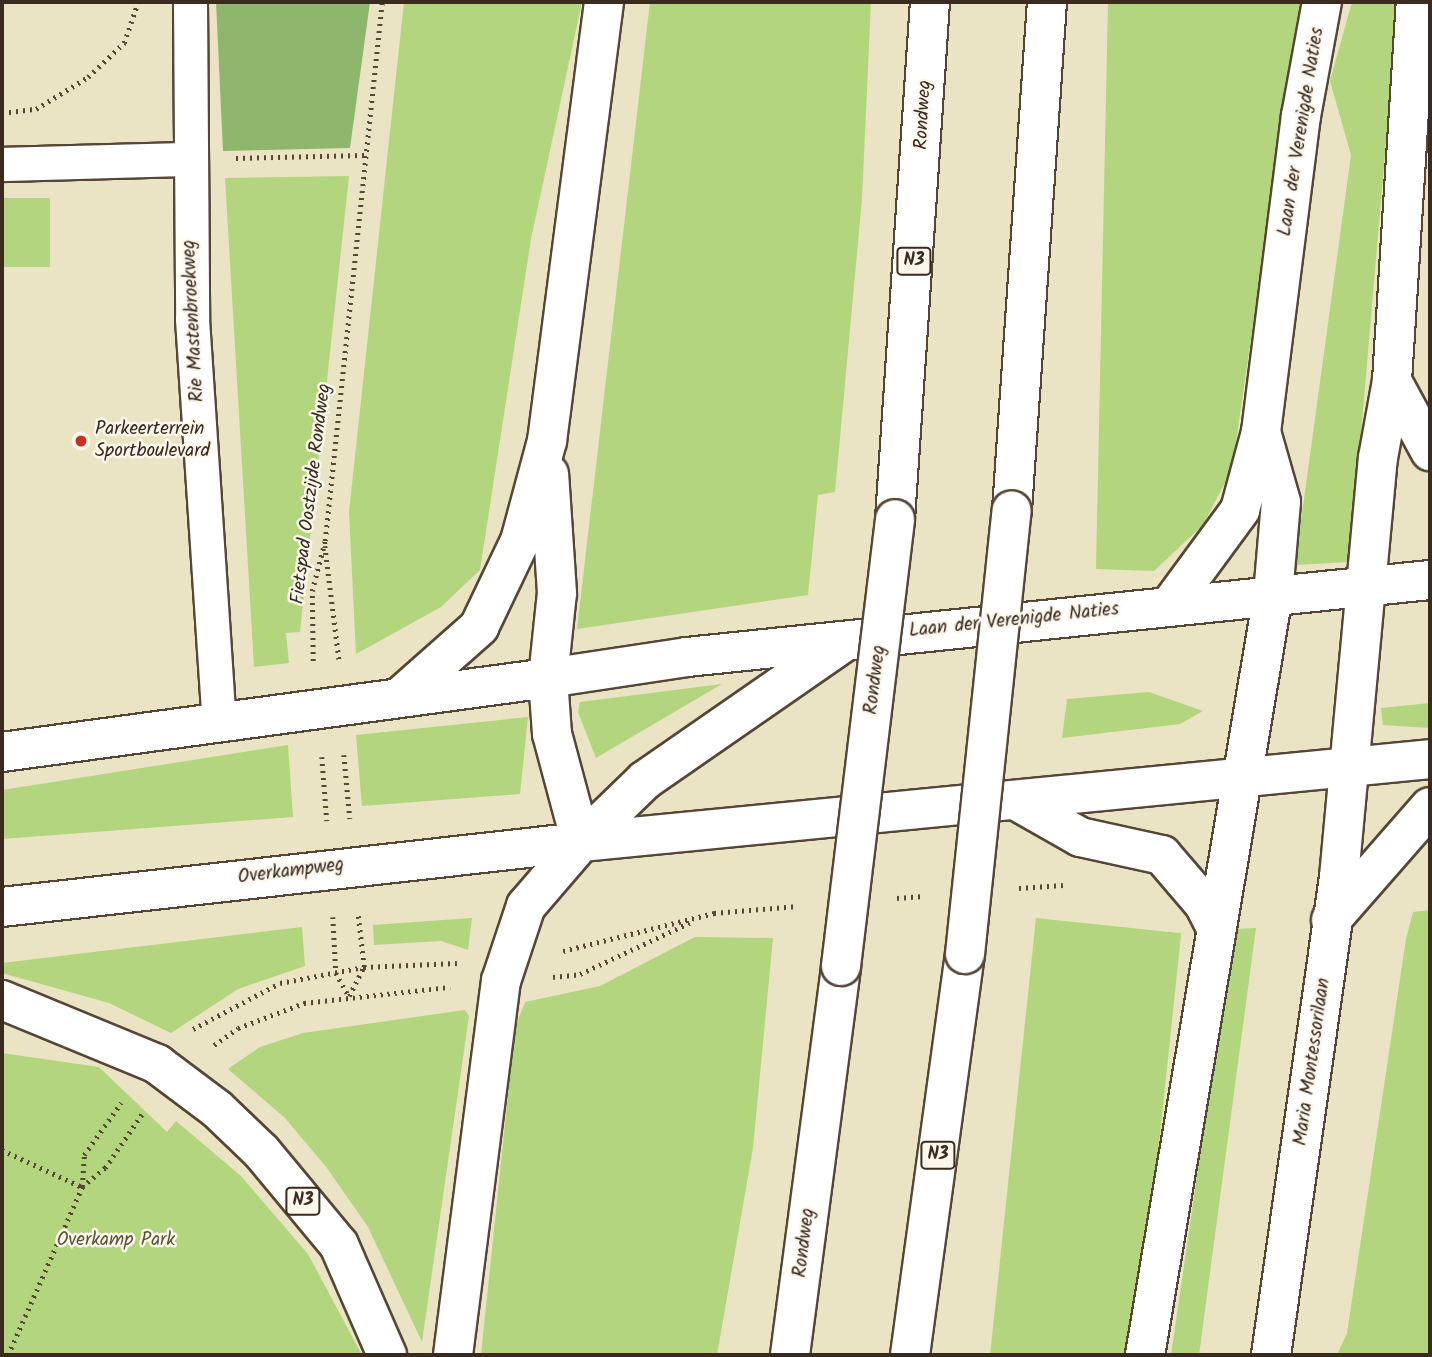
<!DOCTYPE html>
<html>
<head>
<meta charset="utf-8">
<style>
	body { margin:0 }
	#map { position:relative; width:1432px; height:1357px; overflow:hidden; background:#eae4c4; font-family:Kalam,sans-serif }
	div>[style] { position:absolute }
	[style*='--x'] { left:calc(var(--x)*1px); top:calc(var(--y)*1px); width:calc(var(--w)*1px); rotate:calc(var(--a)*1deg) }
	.green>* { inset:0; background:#b3d57d; transform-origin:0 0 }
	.forest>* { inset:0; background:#8eb66c }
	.path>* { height:4.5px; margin-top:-2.25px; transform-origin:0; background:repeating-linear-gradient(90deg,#554637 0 2px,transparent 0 7px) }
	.roads { filter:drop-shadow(2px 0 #554637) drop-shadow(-2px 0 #554637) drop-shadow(0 2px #554637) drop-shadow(0 -2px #554637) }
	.service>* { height:33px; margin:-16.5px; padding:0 16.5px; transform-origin:16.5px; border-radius:16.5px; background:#fff }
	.minor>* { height:38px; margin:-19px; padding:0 19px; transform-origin:19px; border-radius:19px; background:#fff }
	.tertiary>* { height:38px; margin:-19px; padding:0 19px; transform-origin:19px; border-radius:19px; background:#fff }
	.secondary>* { height:38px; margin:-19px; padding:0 19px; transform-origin:19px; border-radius:19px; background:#fff }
	.trunk>* { height:38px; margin:-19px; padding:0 19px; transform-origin:19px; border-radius:19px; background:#fff }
	.bridges { filter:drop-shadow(2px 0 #554637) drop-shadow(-2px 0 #554637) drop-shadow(0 2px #554637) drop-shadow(0 -2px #554637) }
	.trunk-bridge>* { height:38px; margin:-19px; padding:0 19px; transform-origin:19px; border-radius:19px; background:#fff }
	.dots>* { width:19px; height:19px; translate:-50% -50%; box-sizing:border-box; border:4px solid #fbf7ec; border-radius:50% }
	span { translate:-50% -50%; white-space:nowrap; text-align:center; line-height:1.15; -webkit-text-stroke:5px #fbf7ec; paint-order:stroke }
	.shield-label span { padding:2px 5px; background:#fbf7ec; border:2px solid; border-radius:5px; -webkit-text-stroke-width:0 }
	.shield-label { font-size:18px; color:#3b2a1e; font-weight:700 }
	.street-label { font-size:19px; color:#3b2a1e }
	.poi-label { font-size:19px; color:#3b2a1e }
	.left { translate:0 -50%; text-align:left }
	.park-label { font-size:19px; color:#595536 }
	.frame { position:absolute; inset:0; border:4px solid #3b2a1e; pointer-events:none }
</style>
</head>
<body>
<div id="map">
	<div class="green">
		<div style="clip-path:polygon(404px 2px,582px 2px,531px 239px,480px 570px,441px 607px,356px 654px,349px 512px)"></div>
		<div style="clip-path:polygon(650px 2px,871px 2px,862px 199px,835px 492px,818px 495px,808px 595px,577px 629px)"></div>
		<div style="clip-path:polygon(1108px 2px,1300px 2px,1232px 469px,1203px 525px,1154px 571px,1096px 569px)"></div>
		<div style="clip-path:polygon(1352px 2px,1398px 2px,1350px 562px,1295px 565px,1351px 155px,1330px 81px)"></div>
		<div style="clip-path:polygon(349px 176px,300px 632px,286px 633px,289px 663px,254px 667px,225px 178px)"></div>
		<div style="left:2px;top:198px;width:48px;height:69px"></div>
		<div style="clip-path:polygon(722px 684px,596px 758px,578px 712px,580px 702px)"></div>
		<div style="clip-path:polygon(1149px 692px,1203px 711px,1180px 724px,1062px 738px,1067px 699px)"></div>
		<div style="clip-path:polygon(1430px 703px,1430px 728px,1383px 725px,1381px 708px)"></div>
		<div style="clip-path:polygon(528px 717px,520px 794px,362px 806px,356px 735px)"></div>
		<div style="clip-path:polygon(288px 745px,293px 817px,2px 839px,2px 790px)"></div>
		<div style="clip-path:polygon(1430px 910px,1430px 1355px,1337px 1355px,1347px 1333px,1406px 939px,1413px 912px)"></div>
		<div style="clip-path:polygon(472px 918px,468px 950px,441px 941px,374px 945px,373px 925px)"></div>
		<div style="left:1036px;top:918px;width:146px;height:443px;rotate:6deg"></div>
		<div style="clip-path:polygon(302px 927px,305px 966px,238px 989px,171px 1033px,109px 1003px,2px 973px,2px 963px)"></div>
		<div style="clip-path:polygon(1256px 928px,1199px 1355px,1171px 1355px,1233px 929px)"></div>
		<div style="clip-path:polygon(695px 937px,773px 938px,753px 1148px,717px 1355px,481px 1355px,515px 1028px,525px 1002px,600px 986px)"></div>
		<div style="clip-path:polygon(465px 1010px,469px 1016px,422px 1342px,368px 1227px,327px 1168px,285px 1118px,228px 1069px,260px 1047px,303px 1033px)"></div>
		<div style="clip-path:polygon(2px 1053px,99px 1067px,167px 1132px,176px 1121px,241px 1176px,308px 1254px,362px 1355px,2px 1355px)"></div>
	</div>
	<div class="forest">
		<div style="clip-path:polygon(216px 2px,370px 2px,350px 148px,223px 151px)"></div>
	</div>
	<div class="path">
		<div style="--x:2;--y:113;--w:34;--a:-7"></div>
		<div style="--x:36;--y:109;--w:61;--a:-31.6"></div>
		<div style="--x:88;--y:77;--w:50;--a:-43.4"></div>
		<div style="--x:124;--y:43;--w:43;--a:-71.1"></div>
		<div style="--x:236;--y:158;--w:129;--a:-1.3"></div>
		<div style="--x:325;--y:546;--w:114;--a:82.9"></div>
		<div style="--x:313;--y:661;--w:70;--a:-90.8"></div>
		<div style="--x:312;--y:591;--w:52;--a:-75.4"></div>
		<div style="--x:325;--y:541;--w:542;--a:-83.96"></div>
		<div style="--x:344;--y:755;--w:64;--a:84.6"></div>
		<div style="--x:322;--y:757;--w:64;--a:85.5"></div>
		<div style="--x:1019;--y:888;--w:44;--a:-3.9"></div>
		<div style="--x:897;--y:898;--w:27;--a:-4"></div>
		<div style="--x:333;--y:917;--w:56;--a:86.9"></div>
		<div style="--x:336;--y:973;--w:26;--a:61"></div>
		<div style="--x:563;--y:951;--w:156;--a:-14.1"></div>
		<div style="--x:714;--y:913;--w:84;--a:-4.8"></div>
		<div style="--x:553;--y:977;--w:27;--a:-6"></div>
		<div style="--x:580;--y:974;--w:125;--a:-25.1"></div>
		<div style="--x:349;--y:996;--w:33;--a:-63"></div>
		<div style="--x:364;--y:967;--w:52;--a:-96.6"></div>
		<div style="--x:193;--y:1029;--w:98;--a:-27.9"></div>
		<div style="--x:280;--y:983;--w:86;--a:-10.8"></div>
		<div style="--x:364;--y:967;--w:93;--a:-2.5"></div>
		<div style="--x:214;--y:1045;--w:29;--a:-35"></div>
		<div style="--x:238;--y:1028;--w:71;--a:-20.7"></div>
		<div style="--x:304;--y:1003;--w:147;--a:-6.3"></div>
		<div style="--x:2;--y:1150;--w:88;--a:24.8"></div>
		<div style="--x:82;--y:1187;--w:30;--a:-40"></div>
		<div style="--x:105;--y:1168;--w:65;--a:-55.6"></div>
		<div style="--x:8;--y:1355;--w:184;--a:-66.2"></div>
		<div style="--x:82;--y:1187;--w:32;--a:-86"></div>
		<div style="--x:84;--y:1155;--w:64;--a:-54.6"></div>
	</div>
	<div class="roads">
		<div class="service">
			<div style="--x:190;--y:2;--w:317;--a:89.6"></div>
			<div style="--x:192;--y:319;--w:405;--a:86.2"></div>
			<div style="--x:2;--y:164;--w:184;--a:-1.6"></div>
		</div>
		<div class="minor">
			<div style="--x:1145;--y:1355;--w:771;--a:-80.44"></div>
			<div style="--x:1273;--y:595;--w:93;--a:-85.1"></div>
			<div style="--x:1281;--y:502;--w:73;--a:-105.9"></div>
			<div style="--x:1261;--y:432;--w:319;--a:-82.8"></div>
			<div style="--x:1301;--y:116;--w:116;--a:-79.6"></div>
		</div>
		<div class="tertiary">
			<div style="--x:2;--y:752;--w:551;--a:-7.72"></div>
			<div style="--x:2;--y:907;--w:583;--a:-6.41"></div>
		</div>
		<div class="secondary">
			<div style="--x:1392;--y:381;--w:80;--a:61.5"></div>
			<div style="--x:1171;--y:604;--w:117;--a:-53.7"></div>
			<div style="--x:1240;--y:510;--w:81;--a:-74.9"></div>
			<div style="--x:1015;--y:800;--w:75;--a:29.6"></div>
			<div style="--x:1080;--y:837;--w:84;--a:12.4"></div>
			<div style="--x:1162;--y:855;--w:65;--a:49.4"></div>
			<div style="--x:1204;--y:904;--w:27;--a:63"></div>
			<div style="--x:581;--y:842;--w:112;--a:-105"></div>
			<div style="--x:552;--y:734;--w:56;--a:-94.1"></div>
			<div style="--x:548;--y:678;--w:141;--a:-8.6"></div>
			<div style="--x:687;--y:657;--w:747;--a:-5.92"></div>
			<div style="--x:581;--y:842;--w:853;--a:-5.58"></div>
			<div style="--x:581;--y:842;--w:89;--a:-44.1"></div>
			<div style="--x:645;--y:780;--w:242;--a:-34.7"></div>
			<div style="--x:1331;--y:920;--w:150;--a:-48.8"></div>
			<div style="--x:1271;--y:1355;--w:483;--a:-81.9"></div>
			<div style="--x:1339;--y:877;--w:421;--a:-84.7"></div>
			<div style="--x:1378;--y:458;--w:78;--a:-79.7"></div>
			<div style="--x:1392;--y:381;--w:380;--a:-86.4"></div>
		</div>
		<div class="trunk">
			<div style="--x:1012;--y:510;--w:509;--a:-86.06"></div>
			<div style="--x:895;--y:519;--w:518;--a:-86.13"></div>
			<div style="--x:548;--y:678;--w:85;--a:-84"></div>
			<div style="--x:557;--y:593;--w:119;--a:-93.8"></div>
			<div style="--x:400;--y:697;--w:106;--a:-41.5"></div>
			<div style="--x:479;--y:627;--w:95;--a:-64.5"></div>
			<div style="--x:520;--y:541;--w:104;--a:-74.9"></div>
			<div style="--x:547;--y:441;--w:443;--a:-82.6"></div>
			<div style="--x:2;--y:1000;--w:168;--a:22.4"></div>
			<div style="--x:157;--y:1064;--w:75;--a:36.9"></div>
			<div style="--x:217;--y:1109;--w:61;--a:43.7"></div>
			<div style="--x:261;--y:1151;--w:122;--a:50.3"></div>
			<div style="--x:339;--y:1245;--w:120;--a:66.4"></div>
			<div style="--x:453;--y:1355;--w:377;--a:-82.7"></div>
			<div style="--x:501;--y:981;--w:79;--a:-71.6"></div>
			<div style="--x:526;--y:906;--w:84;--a:-49.3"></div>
			<div style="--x:790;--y:1355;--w:392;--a:-82.5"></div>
			<div style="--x:910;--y:1355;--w:405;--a:-82.2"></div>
		</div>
	</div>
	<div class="bridges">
		<div class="trunk-bridge">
			<div style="--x:965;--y:954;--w:446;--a:-84"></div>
			<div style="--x:841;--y:966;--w:450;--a:-83.1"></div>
		</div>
	</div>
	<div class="dots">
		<div style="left:81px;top:441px;background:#c8321e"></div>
	</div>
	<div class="shield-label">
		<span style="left:914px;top:261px">N3</span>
		<span style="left:938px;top:1155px">N3</span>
		<span style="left:303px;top:1201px">N3</span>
	</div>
	<div class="street-label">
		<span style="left:924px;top:115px;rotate:-87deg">Rondweg</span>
		<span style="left:1302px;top:132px;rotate:-81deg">Laan der Verenigde Naties</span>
		<span style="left:194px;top:321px;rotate:-93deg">Rie Mastenbroekweg</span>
		<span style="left:312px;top:494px;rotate:-83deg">Fietspad Oostzijde Rondweg</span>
		<span style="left:1014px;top:621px;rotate:-6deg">Laan der Verenigde Naties</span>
		<span style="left:876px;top:680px;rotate:-83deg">Rondweg</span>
		<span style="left:291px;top:872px;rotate:-7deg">Overkampweg</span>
		<span style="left:1313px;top:1062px;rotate:-82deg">Maria Montessorilaan</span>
		<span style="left:805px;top:1243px;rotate:-83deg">Rondweg</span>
	</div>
	<div class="poi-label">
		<span class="left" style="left:95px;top:441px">Parkeerterrein<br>Sportboulevard</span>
	</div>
	<div class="park-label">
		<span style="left:116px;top:1241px">Overkamp Park</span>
	</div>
	<div class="frame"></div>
</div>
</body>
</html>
